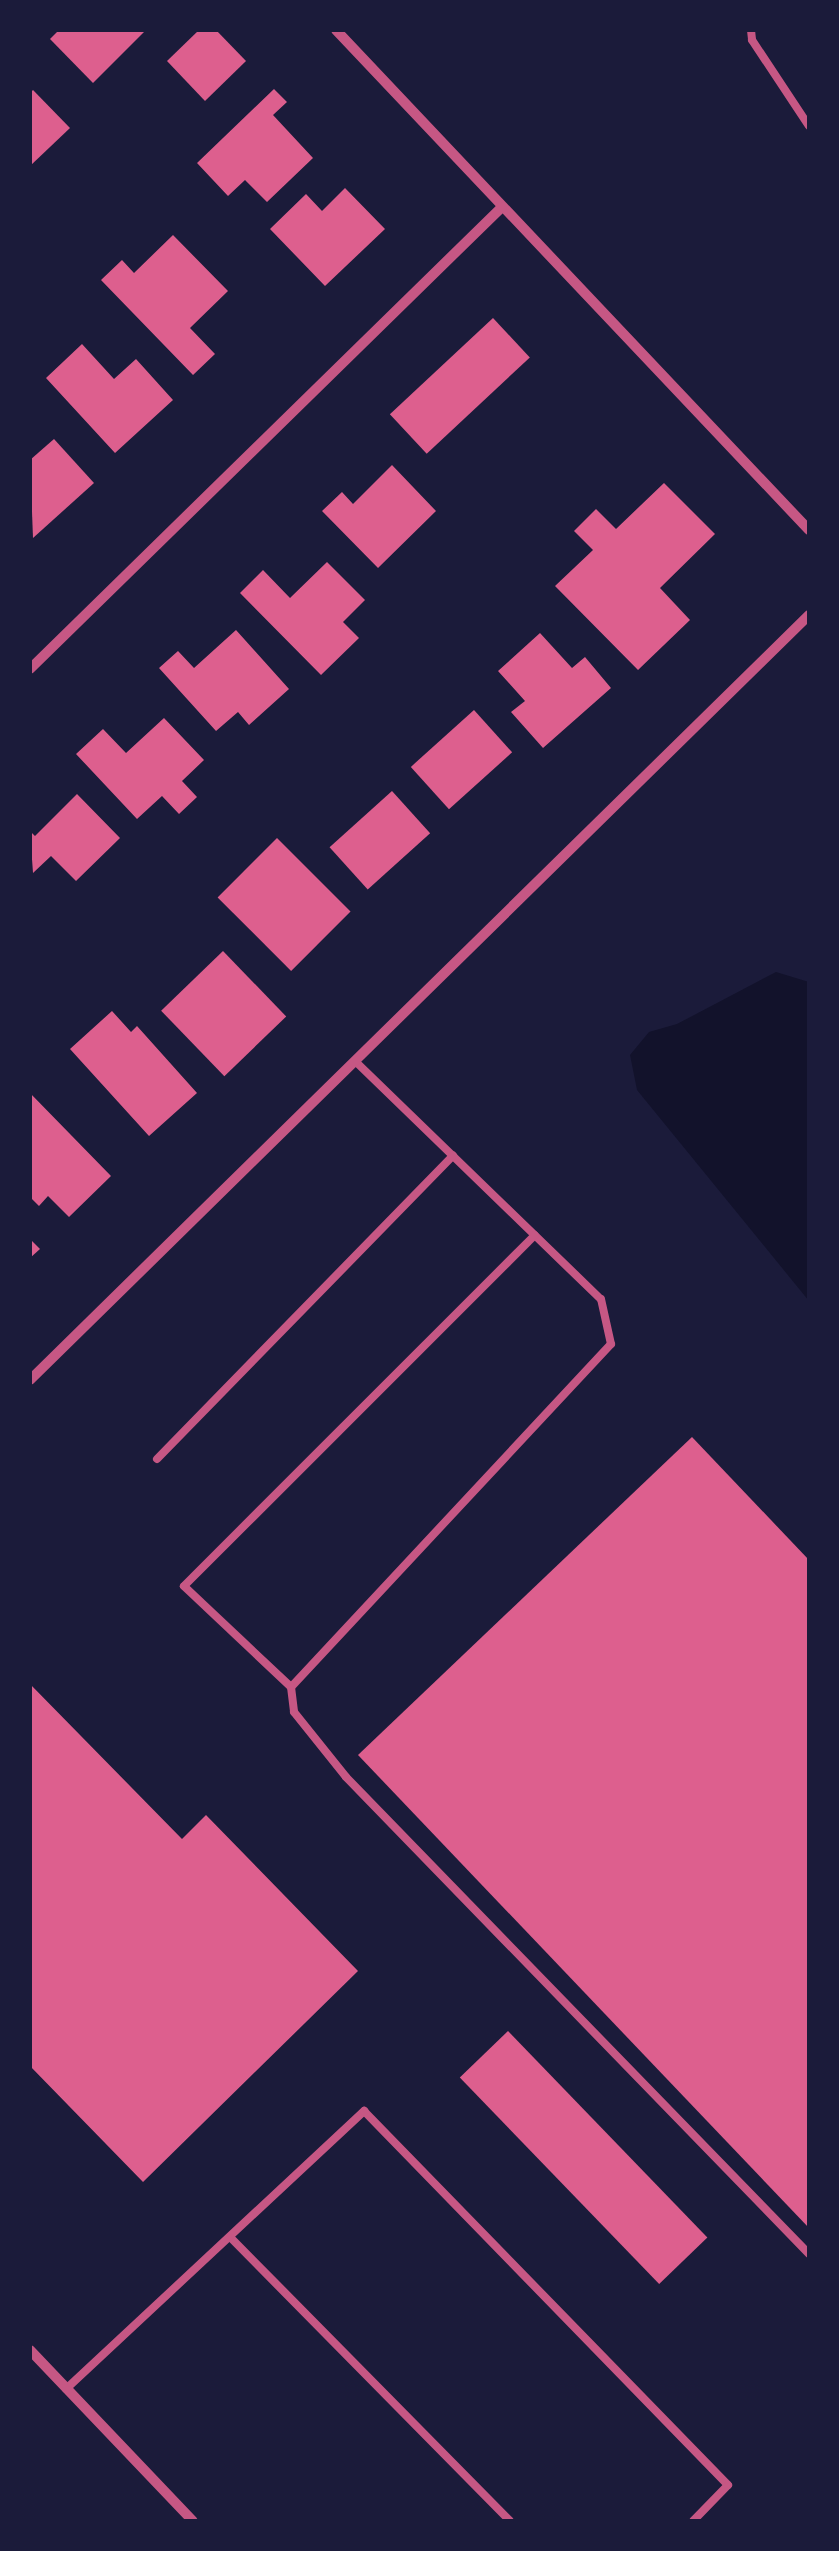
<!DOCTYPE html>
<html>
<head>
<meta charset="utf-8">
<style>
	body { margin:0 }
	#map { position:relative; width:839px; height:2551px; overflow:hidden; background:#1b1b3a; font-family:Lato,sans-serif }
	div>[style] { position:absolute }
	[style*='--x'] { left:calc(var(--x)*1px); top:calc(var(--y)*1px); width:calc(var(--w)*1px); rotate:calc(var(--a)*1deg) }
	.water>* { inset:0; background:#12122b }
	.building>* { inset:0; background:#dd5f8e; transform-origin:0 0 }
	.service>* { height:8px; margin:-4px; padding:0 4px; transform-origin:4px; border-radius:4px; background:#c65784 }
	.minor>* { height:10px; margin:-5px; padding:0 5px; transform-origin:5px; border-radius:5px; background:#c65784 }
	span { translate:-50% -50%; white-space:nowrap; text-align:center; line-height:1.15; -webkit-text-stroke:8px #1b1b3a; paint-order:stroke }
	.frame { position:absolute; inset:0; border:32px solid #1b1b3a; pointer-events:none }
</style>
</head>
<body>
<div id="map">
	<div class="water">
		<div style="clip-path:polygon(776px 972px,809px 982px,809px 1301px,637px 1090px,630px 1055px,649px 1032px,677px 1024px)"></div>
	</div>
	<div class="building">
		<div style="clip-path:polygon(59px 30px,146px 30px,93px 83px,50px 39px)"></div>
		<div style="clip-path:polygon(199px 30px,216px 30px,246px 61px,205px 101px,167px 61px)"></div>
		<div style="clip-path:polygon(274px 89px,287px 102px,273px 115px,313px 158px,267px 202px,245px 180px,228px 196px,197px 163px)"></div>
		<div style="clip-path:polygon(33px 90px,70px 128px,30px 166px,30px 93px)"></div>
		<div style="clip-path:polygon(345px 188px,385px 229px,325px 286px,270px 229px,306px 194px,322px 211px)"></div>
		<div style="clip-path:polygon(173px 235px,228px 291px,190px 328px,215px 354px,193px 375px,101px 280px,122px 260px,134px 273px)"></div>
		<div style="left:493px;top:318px;width:54px;height:141px;rotate:47deg"></div>
		<div style="clip-path:polygon(82px 344px,114px 379px,136px 359px,173px 400px,115px 453px,46px 378px)"></div>
		<div style="clip-path:polygon(54px 439px,94px 483px,33px 538px,30px 460px)"></div>
		<div style="clip-path:polygon(392px 465px,436px 511px,378px 568px,322px 511px,342px 492px,353px 504px)"></div>
		<div style="clip-path:polygon(664px 483px,715px 534px,660px 588px,690px 620px,638px 670px,555px 586px,593px 550px,574px 531px,596px 509px,616px 529px)"></div>
		<div style="clip-path:polygon(327px 562px,365px 600px,343px 622px,359px 638px,321px 675px,240px 593px,263px 570px,290px 598px)"></div>
		<div style="clip-path:polygon(236px 630px,289px 689px,249px 725px,238px 712px,216px 731px,159px 668px,178px 651px,194px 668px)"></div>
		<div style="clip-path:polygon(540px 633px,572px 668px,585px 657px,611px 688px,543px 748px,511px 712px,525px 701px,498px 671px)"></div>
		<div style="left:474px;top:710px;width:57px;height:85px;rotate:48deg"></div>
		<div style="clip-path:polygon(164px 718px,204px 760px,182px 781px,197px 797px,179px 814px,162px 796px,137px 819px,76px 754px,103px 729px,126px 753px)"></div>
		<div style="left:392px;top:791px;width:57px;height:84px;rotate:48deg"></div>
		<div style="clip-path:polygon(77px 794px,120px 838px,76px 881px,51px 856px,33px 873px,30px 831px,35px 836px)"></div>
		<div style="left:277px;top:838px;width:104px;height:84px;rotate:45deg"></div>
		<div style="left:223px;top:951px;width:91px;height:86px;rotate:46deg"></div>
		<div style="clip-path:polygon(112px 1011px,131px 1032px,137px 1026px,197px 1093px,149px 1136px,70px 1049px)"></div>
		<div style="clip-path:polygon(30px 1093px,111px 1176px,69px 1217px,48px 1196px,39px 1206px,30px 1197px)"></div>
		<div style="clip-path:polygon(30px 1239px,40px 1249px,30px 1258px)"></div>
		<div style="clip-path:polygon(692px 1437px,809px 1560px,809px 2228px,358px 1755px)"></div>
		<div style="clip-path:polygon(30px 1684px,182px 1839px,206px 1815px,358px 1971px,143px 2182px,30px 2066px)"></div>
		<div style="left:508px;top:2031px;width:287px;height:67px;rotate:46deg"></div>
	</div>
	<div class="service">
		<div style="--x:751;--y:30;--w:10;--a:84"></div>
		<div style="--x:752;--y:40;--w:103;--a:56.5"></div>
		<div style="--x:355;--y:1061;--w:342;--a:44.1"></div>
		<div style="--x:601;--y:1299;--w:46;--a:77.5"></div>
		<div style="--x:611;--y:1344;--w:469;--a:133"></div>
		<div style="--x:291;--y:1687;--w:25;--a:83"></div>
		<div style="--x:294;--y:1712;--w:83;--a:51.3"></div>
		<div style="--x:346;--y:1777;--w:665;--a:45.85"></div>
		<div style="--x:157;--y:1459;--w:424;--a:-45.7"></div>
		<div style="--x:291;--y:1687;--w:147;--a:-136.7"></div>
		<div style="--x:184;--y:1586;--w:496;--a:-45"></div>
		<div style="--x:231;--y:2238;--w:397;--a:45.4"></div>
		<div style="--x:66;--y:2389;--w:408;--a:-43"></div>
		<div style="--x:364;--y:2111;--w:522;--a:45.78"></div>
		<div style="--x:728;--y:2485;--w:50;--a:134.2"></div>
	</div>
	<div class="minor">
		<div style="--x:336;--y:30;--w:688;--a:46.59"></div>
		<div style="--x:30;--y:669;--w:660;--a:-44.39"></div>
		<div style="--x:30;--y:1380;--w:1092;--a:-44.48"></div>
		<div style="--x:30;--y:2350;--w:236;--a:46.4"></div>
	</div>
	<div class="frame"></div>
</div>
</body>
</html>
